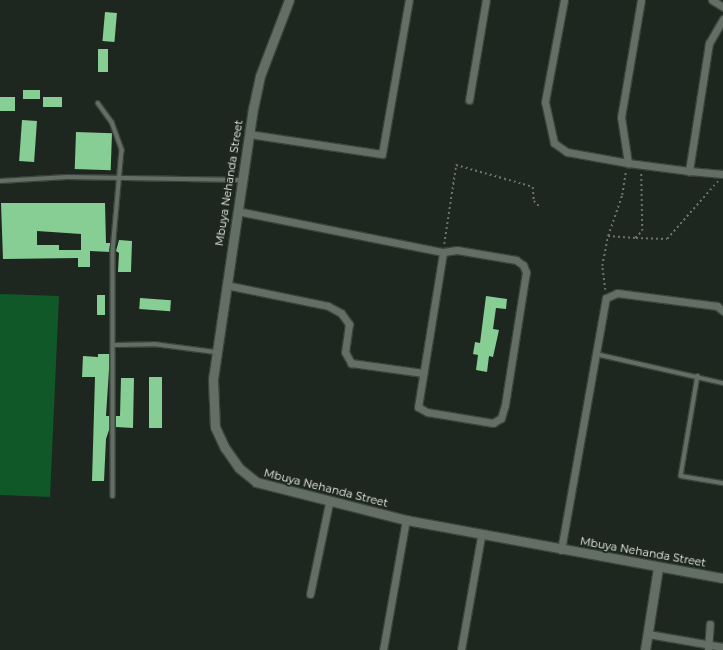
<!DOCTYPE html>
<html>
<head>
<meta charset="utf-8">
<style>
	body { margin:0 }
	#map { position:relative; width:723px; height:650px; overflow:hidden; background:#1e271f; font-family:Montserrat,sans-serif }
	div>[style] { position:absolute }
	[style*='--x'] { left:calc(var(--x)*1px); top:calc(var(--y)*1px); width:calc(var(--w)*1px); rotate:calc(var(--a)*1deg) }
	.green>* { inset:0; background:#105827 }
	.building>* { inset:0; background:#87ce94; transform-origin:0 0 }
	.path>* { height:1.5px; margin-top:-0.75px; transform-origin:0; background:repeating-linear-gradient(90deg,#6b736c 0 2px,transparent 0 5px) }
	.roads { filter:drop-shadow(1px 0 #3b433c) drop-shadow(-1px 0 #3b433c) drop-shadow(0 1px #3b433c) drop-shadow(0 -1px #3b433c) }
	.service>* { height:3.5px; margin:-1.75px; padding:0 1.75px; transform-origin:1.75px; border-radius:1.75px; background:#636e65 }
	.minor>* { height:7px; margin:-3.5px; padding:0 3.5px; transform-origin:3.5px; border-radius:3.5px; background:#636e65 }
	.tertiary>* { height:9px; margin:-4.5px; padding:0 4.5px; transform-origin:4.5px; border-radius:4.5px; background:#636e65 }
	span { translate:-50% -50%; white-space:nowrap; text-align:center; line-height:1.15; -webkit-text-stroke:4px #1e271f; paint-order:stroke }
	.street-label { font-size:11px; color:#f0f6f1 }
</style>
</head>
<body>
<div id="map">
	<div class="green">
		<div style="clip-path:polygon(0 294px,59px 296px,50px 497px,0 495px)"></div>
	</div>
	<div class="building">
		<div style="left:105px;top:12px;width:12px;height:29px;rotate:5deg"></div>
		<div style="left:98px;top:49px;width:10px;height:23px"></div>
		<div style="left:40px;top:90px;width:9px;height:17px;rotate:90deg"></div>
		<div style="left:0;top:97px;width:15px;height:14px"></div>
		<div style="left:43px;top:97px;width:19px;height:10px"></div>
		<div style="left:22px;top:120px;width:15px;height:41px;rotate:4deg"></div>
		<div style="left:76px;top:132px;width:36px;height:37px;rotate:2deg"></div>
		<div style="clip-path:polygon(evenodd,1px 203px,105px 203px,106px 243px,110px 243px,110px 252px,90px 251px,90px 267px,78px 267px,78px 258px,3px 259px,1px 203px,37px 231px,81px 234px,81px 250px,59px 250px,59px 245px,37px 245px,37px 231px)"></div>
		<div style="clip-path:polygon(119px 240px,132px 241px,131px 272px,118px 272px,119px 253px,116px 251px)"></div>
		<div style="left:97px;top:295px;width:8px;height:20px"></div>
		<div style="clip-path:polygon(486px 296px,507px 299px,506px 309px,496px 308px,493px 329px,499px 330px,493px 357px,489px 356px,487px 372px,476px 370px,478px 355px,473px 354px,475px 342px,480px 343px)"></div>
		<div style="left:140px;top:298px;width:31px;height:11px;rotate:4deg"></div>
		<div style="clip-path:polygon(98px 354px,110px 354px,106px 416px,110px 416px,110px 427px,106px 439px,104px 481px,92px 481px,95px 377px,82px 377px,83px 356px,98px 357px)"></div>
		<div style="left:149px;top:377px;width:13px;height:51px"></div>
		<div style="clip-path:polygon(121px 378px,134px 378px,133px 428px,116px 427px,116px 416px,120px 416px)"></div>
	</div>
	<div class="path">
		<div style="--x:608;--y:236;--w:43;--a:-71.1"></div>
		<div style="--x:622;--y:195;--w:25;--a:-81"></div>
		<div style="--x:636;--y:238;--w:31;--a:2"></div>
		<div style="--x:667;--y:239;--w:77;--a:-48.7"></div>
		<div style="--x:444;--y:244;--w:80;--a:-81.4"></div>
		<div style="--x:456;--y:165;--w:80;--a:15.9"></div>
		<div style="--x:533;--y:187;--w:14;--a:86"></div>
		<div style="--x:534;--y:201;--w:7;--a:45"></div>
		<div style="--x:605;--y:290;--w:24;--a:-97"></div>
		<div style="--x:602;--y:266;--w:31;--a:-79"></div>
		<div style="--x:608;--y:236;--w:27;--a:4"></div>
		<div style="--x:635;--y:238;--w:10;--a:-45"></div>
		<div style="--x:642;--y:231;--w:58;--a:-91"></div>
	</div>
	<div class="roads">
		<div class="service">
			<div style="--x:98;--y:103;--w:24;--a:54"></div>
			<div style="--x:112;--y:122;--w:30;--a:70"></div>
			<div style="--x:122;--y:150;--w:101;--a:95.1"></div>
			<div style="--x:113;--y:251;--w:245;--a:90"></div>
			<div style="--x:0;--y:181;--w:67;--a:-3.4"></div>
			<div style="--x:67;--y:177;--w:175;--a:1"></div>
			<div style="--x:115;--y:345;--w:39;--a:-1"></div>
			<div style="--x:154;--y:344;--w:63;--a:7.4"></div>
			<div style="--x:596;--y:354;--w:130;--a:12.9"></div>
			<div style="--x:698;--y:376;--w:101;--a:99.6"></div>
			<div style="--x:681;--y:476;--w:43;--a:9.5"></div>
		</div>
		<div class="minor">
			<div style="--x:564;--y:0;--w:104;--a:100.6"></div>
			<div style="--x:545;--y:102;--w:42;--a:77.6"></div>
			<div style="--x:554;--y:143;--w:16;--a:35"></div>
			<div style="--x:567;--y:152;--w:62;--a:10.2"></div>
			<div style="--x:641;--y:0;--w:119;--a:99.7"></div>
			<div style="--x:621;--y:117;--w:47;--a:81.3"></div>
			<div style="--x:628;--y:163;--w:62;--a:7.5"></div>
			<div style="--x:712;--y:0;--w:13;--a:32"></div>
			<div style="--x:723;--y:19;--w:28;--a:120"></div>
			<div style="--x:709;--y:43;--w:130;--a:98.9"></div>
			<div style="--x:689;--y:171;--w:34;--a:5"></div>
			<div style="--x:469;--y:100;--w:101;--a:-80.4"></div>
			<div style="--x:249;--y:134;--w:134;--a:8.6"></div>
			<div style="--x:382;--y:154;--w:156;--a:-80.1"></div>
			<div style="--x:237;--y:211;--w:210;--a:11.3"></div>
			<div style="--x:457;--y:250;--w:60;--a:9.6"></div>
			<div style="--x:516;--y:260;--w:9;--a:36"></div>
			<div style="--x:523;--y:265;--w:8;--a:67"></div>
			<div style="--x:526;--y:272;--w:135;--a:99"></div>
			<div style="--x:505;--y:405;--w:14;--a:107"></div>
			<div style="--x:501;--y:418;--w:9;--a:148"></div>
			<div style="--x:493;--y:423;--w:67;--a:-170.5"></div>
			<div style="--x:427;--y:412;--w:10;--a:-151"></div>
			<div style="--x:418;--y:407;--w:157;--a:-80.8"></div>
			<div style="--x:443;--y:252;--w:14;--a:-8"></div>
			<div style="--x:226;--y:285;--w:104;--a:11.6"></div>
			<div style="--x:328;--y:306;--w:15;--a:28"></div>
			<div style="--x:341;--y:313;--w:14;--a:54"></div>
			<div style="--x:349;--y:324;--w:28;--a:98"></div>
			<div style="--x:345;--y:352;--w:13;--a:61"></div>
			<div style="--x:351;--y:363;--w:73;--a:7.9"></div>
			<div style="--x:561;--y:550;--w:256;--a:-79.9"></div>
			<div style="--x:606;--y:298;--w:12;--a:-24"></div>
			<div style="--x:617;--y:293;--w:101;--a:7.4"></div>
			<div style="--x:717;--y:306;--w:8;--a:40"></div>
			<div style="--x:310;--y:594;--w:93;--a:-78.2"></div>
			<div style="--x:648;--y:634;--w:76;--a:9.8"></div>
			<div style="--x:383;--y:650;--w:132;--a:-80"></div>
			<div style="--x:461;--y:650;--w:116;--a:-80"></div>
			<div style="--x:708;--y:650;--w:26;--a:-86"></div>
		</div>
		<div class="tertiary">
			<div style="--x:289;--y:0;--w:81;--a:110.9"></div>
			<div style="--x:260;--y:76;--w:33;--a:102"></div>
			<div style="--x:253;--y:108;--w:275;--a:98.4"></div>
			<div style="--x:213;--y:380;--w:47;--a:87.6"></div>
			<div style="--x:215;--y:427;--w:23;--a:65"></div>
			<div style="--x:225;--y:448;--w:24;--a:55"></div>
			<div style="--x:239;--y:468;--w:22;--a:39"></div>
			<div style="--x:256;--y:482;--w:155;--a:14.2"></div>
			<div style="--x:406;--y:520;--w:322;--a:10.4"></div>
			<div style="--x:645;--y:650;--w:83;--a:-81"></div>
		</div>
	</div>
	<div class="street-label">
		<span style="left:229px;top:183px;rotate:-81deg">Mbuya Nehanda Street</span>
		<span style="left:326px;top:488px;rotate:14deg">Mbuya Nehanda Street</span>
		<span style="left:643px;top:552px;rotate:10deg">Mbuya Nehanda Street</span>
	</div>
</div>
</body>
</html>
